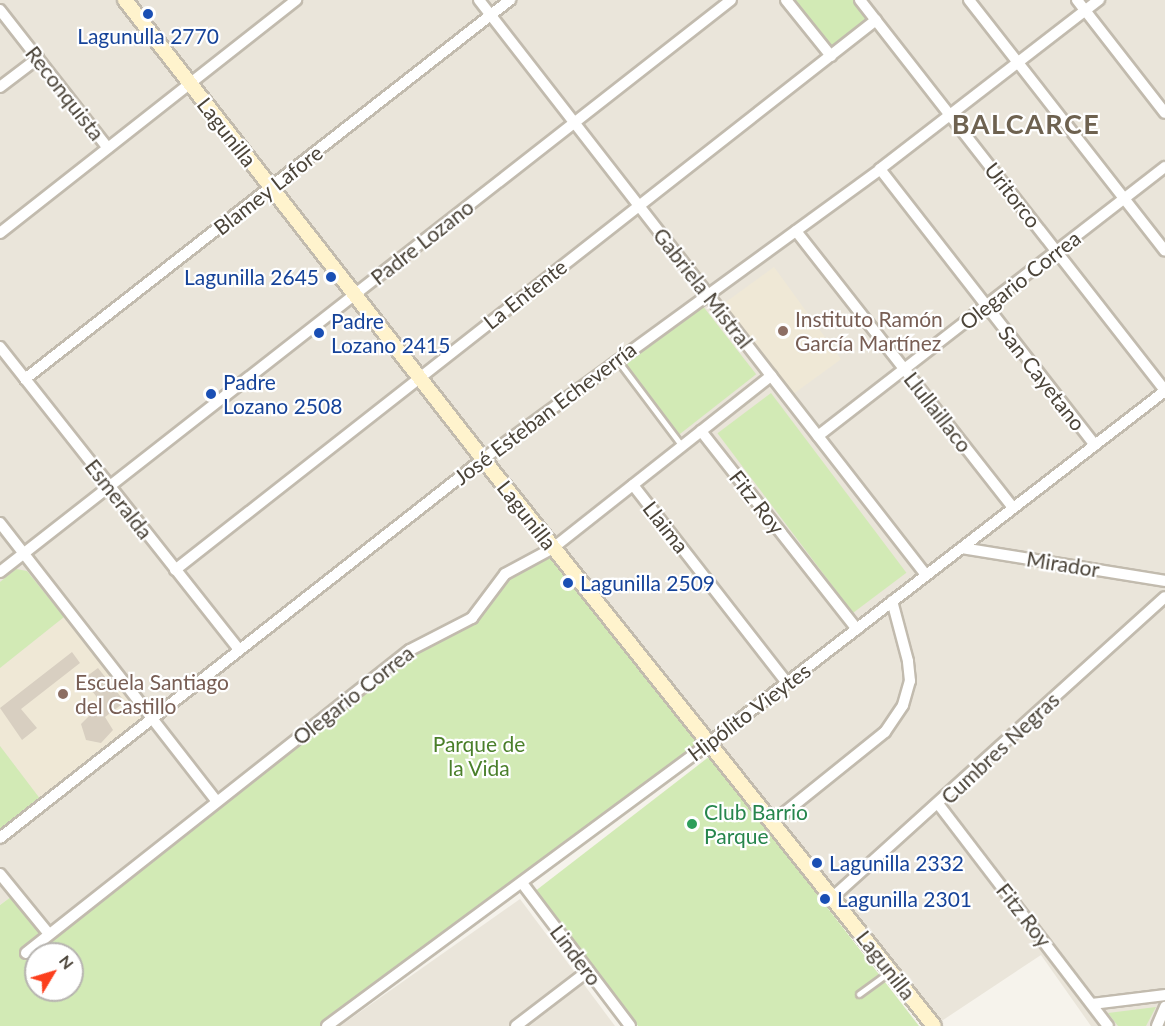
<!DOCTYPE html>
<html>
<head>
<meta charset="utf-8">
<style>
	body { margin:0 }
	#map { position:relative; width:1165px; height:1026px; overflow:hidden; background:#f6f3ec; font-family:Lato,sans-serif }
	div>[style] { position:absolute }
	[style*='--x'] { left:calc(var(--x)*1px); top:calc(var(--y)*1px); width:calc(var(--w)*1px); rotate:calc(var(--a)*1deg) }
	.residential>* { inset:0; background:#eae5da }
	.education>* { inset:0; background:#efe8d6; transform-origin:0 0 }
	.green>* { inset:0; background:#d2eab5; transform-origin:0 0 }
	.building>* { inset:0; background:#d8cfc1 }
	.roads { filter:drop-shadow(2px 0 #c2bbae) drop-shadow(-2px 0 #c2bbae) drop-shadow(0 2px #c2bbae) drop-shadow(0 -2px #c2bbae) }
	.service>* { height:5px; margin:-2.5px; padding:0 2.5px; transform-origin:2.5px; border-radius:2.5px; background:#fff }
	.minor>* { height:10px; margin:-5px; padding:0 5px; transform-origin:5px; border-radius:5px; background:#fff }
	.secondary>* { height:14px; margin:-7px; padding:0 7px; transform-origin:7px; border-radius:7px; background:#fff3cd }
	.dots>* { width:16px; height:16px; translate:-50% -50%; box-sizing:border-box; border:3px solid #fff; border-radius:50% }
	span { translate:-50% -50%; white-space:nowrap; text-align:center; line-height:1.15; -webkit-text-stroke:4.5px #fff; paint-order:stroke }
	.transit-label { font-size:21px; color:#164399 }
	.right { translate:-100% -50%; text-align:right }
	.left { translate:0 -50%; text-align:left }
	.street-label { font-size:21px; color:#4b4439 }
	.education-label { font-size:21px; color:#785e54 }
	.park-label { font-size:21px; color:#4a7f2a }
	.leisure-label { font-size:21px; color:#27864d }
	.district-label { font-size:27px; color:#6e6250; font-weight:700; letter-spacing:1.5px }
	.north { position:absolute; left:24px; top:942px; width:60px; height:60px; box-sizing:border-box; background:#fff; border:2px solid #b7b4b0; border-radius:50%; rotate:52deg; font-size:16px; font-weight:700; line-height:24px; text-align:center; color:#4b4439 }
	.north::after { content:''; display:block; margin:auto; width:21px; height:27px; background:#fc3f1d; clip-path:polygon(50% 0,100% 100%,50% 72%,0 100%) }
</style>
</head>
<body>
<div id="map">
	<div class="residential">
		<div style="clip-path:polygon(0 0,1165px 0,1165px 1026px,1091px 1026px,1041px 955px,934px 1026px,553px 548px,480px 609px,49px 934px,16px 893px,0 905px)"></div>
		<div style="clip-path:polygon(520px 899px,615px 1026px,340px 1026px)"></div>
	</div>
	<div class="education">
		<div style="left:774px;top:267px;width:114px;height:62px;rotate:54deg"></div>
		<div style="clip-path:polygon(64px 617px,145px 719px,41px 800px,0 746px,0 668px)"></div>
	</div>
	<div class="green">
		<div style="clip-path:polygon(793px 0,853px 0,869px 20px,832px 50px)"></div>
		<div style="left:702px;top:305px;width:88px;height:98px;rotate:52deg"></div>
		<div style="left:771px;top:393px;width:225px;height:67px;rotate:53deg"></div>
		<div style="clip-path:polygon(evenodd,553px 548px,709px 743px,327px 1026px,0 1026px,0 905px,16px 893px,49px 934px,410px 650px,462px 624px,494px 587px,553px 548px,36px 954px,72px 954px,72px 990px,36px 990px,36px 954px)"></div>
		<div style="clip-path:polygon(16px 569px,27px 571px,64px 617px,0 668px,0 582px)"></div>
		<div style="clip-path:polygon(0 746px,41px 800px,0 831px)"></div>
		<div style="clip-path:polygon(710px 756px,919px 1026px,638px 1026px,534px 892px)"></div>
		<div style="clip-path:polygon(1156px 1007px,1146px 1026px,1118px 1026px,1108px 1013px)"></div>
	</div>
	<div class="building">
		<div style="clip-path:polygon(72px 652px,80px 663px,21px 709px,37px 728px,22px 740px,0 708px)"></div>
		<div style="clip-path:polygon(98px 668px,125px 702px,105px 717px,113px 730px,101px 743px,86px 740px,81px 724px,91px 714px,97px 715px,99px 700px,83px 679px)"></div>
	</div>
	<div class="roads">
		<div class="service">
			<div style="--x:618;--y:361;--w:106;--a:53"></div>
			<div style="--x:859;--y:994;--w:37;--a:-36"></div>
		</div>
		<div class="minor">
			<div style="--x:479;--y:0;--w:728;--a:52.14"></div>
			<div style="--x:786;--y:0;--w:72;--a:51.2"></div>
			<div style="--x:860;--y:0;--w:495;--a:52"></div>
			<div style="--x:969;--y:0;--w:318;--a:52"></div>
			<div style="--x:1077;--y:0;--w:143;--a:52.1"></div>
			<div style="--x:0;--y:10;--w:175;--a:52"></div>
			<div style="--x:0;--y:87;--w:48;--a:-37.3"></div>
			<div style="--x:880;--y:169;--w:350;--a:52.1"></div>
			<div style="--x:796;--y:231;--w:352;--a:51.9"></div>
			<div style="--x:0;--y:233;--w:377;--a:-38.2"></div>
			<div style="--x:0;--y:347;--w:386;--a:51.7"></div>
			<div style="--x:25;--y:379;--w:616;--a:-38.01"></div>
			<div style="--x:701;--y:431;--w:252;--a:51.8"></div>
			<div style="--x:818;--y:436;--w:439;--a:-37.8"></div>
			<div style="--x:633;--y:485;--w:251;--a:52.1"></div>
			<div style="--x:0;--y:523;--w:353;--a:52.1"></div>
			<div style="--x:962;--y:548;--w:206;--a:9.2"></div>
			<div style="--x:175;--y:570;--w:891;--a:-38.12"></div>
			<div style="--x:0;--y:572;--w:928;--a:-38.04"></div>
			<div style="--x:939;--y:805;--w:278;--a:52.6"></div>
			<div style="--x:773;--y:822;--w:144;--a:-38.8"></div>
			<div style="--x:885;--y:732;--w:32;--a:-56"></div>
			<div style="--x:903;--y:705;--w:25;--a:-74"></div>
			<div style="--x:910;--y:681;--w:20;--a:-96"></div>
			<div style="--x:908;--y:661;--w:62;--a:-104.9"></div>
			<div style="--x:0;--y:838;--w:614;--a:-38.12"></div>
			<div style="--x:483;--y:459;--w:492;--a:-36.1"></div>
			<div style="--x:880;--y:169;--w:277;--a:-37.7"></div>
			<div style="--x:0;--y:874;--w:77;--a:50.8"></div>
			<div style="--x:522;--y:883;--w:179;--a:52.9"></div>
			<div style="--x:833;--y:897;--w:447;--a:-42.1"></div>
			<div style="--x:26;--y:953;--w:489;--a:-38.3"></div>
			<div style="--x:410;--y:650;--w:70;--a:-27.3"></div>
			<div style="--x:472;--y:618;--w:55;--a:-53.1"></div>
			<div style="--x:505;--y:574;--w:55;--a:-28.4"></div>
			<div style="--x:553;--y:548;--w:278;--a:-38.3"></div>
			<div style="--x:1092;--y:1004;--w:74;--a:-7"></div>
			<div style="--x:327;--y:1026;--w:475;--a:-36.5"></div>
			<div style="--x:709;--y:743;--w:576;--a:-37.67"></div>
			<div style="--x:516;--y:1026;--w:91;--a:-37.4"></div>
			<div style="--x:1157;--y:1026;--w:21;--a:-67"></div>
		</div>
		<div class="secondary">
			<div style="--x:125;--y:0;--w:582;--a:52.05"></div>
			<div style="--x:483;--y:459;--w:724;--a:51.5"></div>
		</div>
	</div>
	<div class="dots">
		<div style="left:148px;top:14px;background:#1a4fb4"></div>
		<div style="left:331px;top:277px;background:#1a4fb4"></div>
		<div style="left:783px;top:331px;background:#8d6e63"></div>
		<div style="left:319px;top:333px;background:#1a4fb4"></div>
		<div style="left:211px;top:394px;background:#1a4fb4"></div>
		<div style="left:568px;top:583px;background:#1a4fb4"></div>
		<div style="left:63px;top:694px;background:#8d6e63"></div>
		<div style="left:692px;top:824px;background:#2e9e5b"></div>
		<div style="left:817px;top:863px;background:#1a4fb4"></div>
		<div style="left:825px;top:899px;background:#1a4fb4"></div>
	</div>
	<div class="transit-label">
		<span style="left:148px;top:36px">Lagunulla 2770</span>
		<span class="right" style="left:319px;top:277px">Lagunilla 2645</span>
		<span class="left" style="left:331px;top:333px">Padre<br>Lozano 2415</span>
		<span class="left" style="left:223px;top:394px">Padre<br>Lozano 2508</span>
		<span class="left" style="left:580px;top:583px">Lagunilla 2509</span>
		<span class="left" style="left:829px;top:863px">Lagunilla 2332</span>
		<span class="left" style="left:837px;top:899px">Lagunilla 2301</span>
	</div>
	<div class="street-label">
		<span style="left:65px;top:93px;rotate:52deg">Reconquista</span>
		<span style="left:227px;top:132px;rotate:52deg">Lagunilla</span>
		<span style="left:268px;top:190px;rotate:-38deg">Blamey Lafore</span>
		<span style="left:1013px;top:195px;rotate:52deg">Uritorco</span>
		<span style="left:422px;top:242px;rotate:-38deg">Padre Lozano</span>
		<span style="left:1020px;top:280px;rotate:-38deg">Olegario Correa</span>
		<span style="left:703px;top:288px;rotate:52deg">Gabriela Mistral</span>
		<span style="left:525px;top:294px;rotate:-38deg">La Entente</span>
		<span style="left:1042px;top:378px;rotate:52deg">San Cayetano</span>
		<span style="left:938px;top:412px;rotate:52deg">Llullaillaco</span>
		<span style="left:545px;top:413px;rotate:-37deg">José Esteban Echeverría</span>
		<span style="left:119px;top:499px;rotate:52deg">Esmeralda</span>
		<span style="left:757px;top:502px;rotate:52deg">Fitz Roy</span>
		<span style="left:527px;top:515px;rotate:52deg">Lagunilla</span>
		<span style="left:666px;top:527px;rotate:52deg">Llaima</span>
		<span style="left:1063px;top:564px;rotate:9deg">Mirador</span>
		<span style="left:353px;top:695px;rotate:-38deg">Olegario Correa</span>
		<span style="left:749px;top:712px;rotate:-37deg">Hipólito Vieytes</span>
		<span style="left:1000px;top:748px;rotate:-43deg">Cumbres Negras</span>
		<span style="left:1024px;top:915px;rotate:52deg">Fitz Roy</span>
		<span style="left:576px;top:955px;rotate:53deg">Lindero</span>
		<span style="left:886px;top:965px;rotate:52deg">Lagunilla</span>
	</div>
	<div class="education-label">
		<span class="left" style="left:795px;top:331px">Instituto Ramón<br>García Martínez</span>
		<span class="left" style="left:75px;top:694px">Escuela Santiago<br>del Castillo</span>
	</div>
	<div class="park-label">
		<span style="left:479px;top:756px">Parque de<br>la Vida</span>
	</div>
	<div class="leisure-label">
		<span class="left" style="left:704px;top:824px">Club Barrio<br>Parque</span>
	</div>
	<div class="district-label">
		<span style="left:1026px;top:124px">BALCARCE</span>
	</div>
	<div class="north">N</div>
</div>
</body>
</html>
